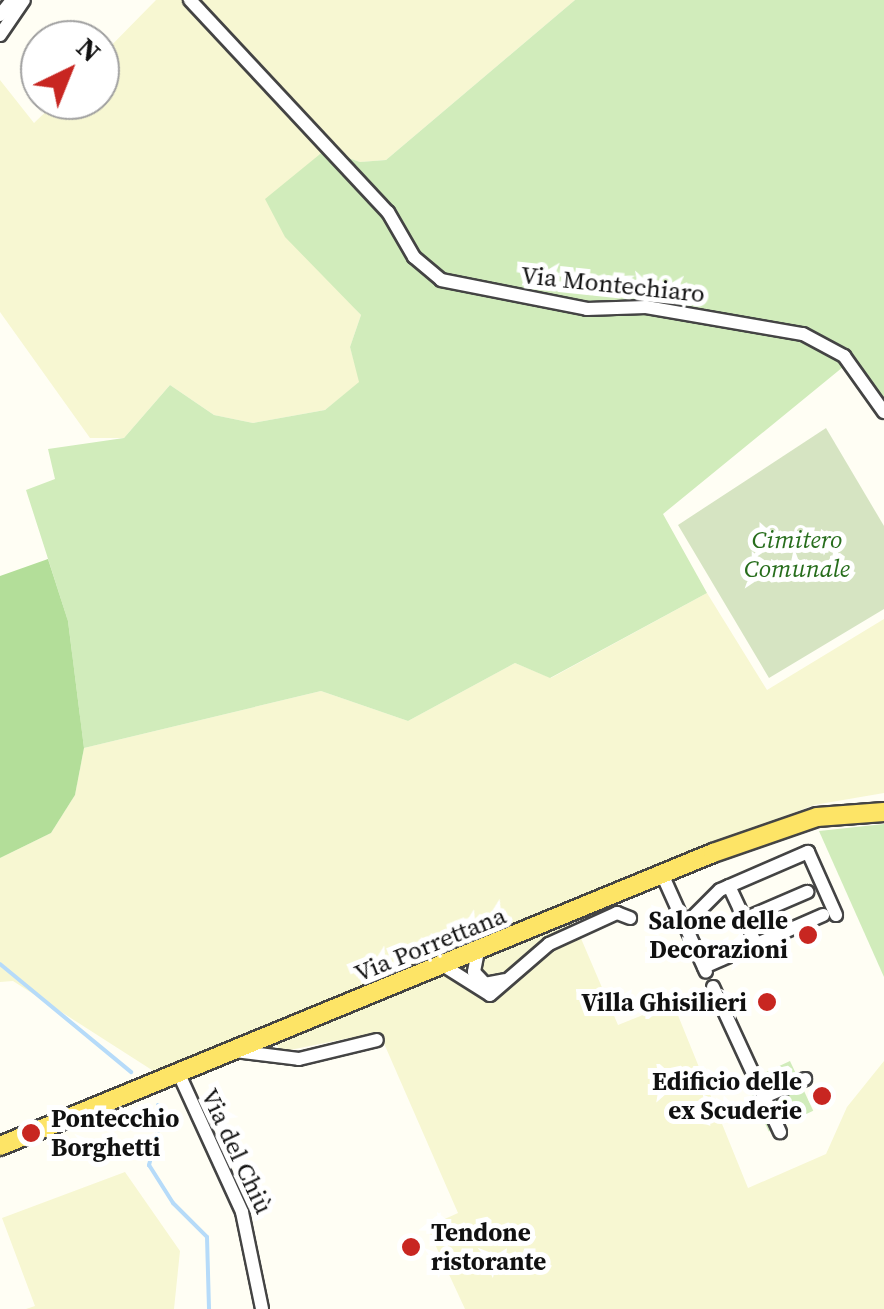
<!DOCTYPE html>
<html>
<head>
<meta charset="utf-8">
<style>
	body { margin:0 }
	#map { position:relative; width:884px; height:1309px; overflow:hidden; background:#fffef4; font-family:"Source Serif 4",serif }
	div>[style] { position:absolute }
	[style*='--x'] { left:calc(var(--x)*1px); top:calc(var(--y)*1px); width:calc(var(--w)*1px); rotate:calc(var(--a)*1deg) }
	.farmland>* { inset:0; background:#f7f7d2 }
	.green>* { inset:0; background:#d1ecbb; transform-origin:0 0 }
	.forest>* { inset:0; background:#b3de99 }
	.cemetery>* { inset:0; background:#d6e4c2 }
	.stream>* { height:4px; margin:-2px; padding:0 2px; transform-origin:2px; border-radius:2px; background:#b6dbf9 }
	.roads { filter:drop-shadow(2px 0 #444) drop-shadow(-2px 0 #444) drop-shadow(0 2px #444) drop-shadow(0 -2px #444) }
	.minor>* { height:12px; margin:-6px; padding:0 6px; transform-origin:6px; border-radius:6px; background:#fff }
	.major>* { height:18px; margin:-9px; padding:0 9px; transform-origin:9px; border-radius:9px; background:#fde466 }
	.dots>* { width:28px; height:28px; translate:-50% -50%; box-sizing:border-box; border:5px solid #fff; border-radius:50% }
	span { translate:-50% -50%; white-space:nowrap; text-align:center; line-height:1.15; -webkit-text-stroke:10px #fff; paint-order:stroke }
	.street-label { font-size:25px; color:#111 }
	.park-label { font-size:25px; color:#276d1c; font-style:italic }
	.poi-label { font-size:25px; color:#111; font-weight:700 }
	.right { translate:-100% -50%; text-align:right }
	.left { translate:0 -50%; text-align:left }
	.north { position:absolute; left:20px; top:20px; width:100px; height:100px; box-sizing:border-box; background:#fff; border:2px solid #a0a0a0; border-radius:50%; rotate:43deg; font-size:28px; font-weight:700; line-height:40px; text-align:center; color:#111 }
	.north::after { content:''; display:block; margin:auto; width:35px; height:45px; background:#c82621; clip-path:polygon(50% 0,100% 100%,50% 72%,0 100%) }
</style>
</head>
<body>
<div id="map">
	<div class="farmland">
		<div style="clip-path:polygon(156px 0,575px 0,386px 160px,360px 162px,325px 150px,331px 282px,361px 315px,350px 347px,360px 382px,325px 410px,253px 423px,214px 415px,170px 385px,124px 438px,90px 438px,0 312px,0 80px,34px 123px,58px 100px,100px 100px,100px 57px)"></div>
		<div style="clip-path:polygon(707px 593px,767px 690px,884px 619px,884px 793px,814px 805px,565px 901px,618px 1025px,673px 1003px,748px 1188px,826px 1154px,847px 1107px,884px 1061px,884px 1309px,465px 1309px,427px 1227px,458px 1213px,379px 1032px,280px 1052px,269px 1028px,155px 1072px,13px 981px,0 982px,0 858px,51px 833px,75px 795px,84px 748px,321px 691px,408px 721px,515px 663px,551px 678px)"></div>
		<div style="clip-path:polygon(125px 1172px,180px 1251px,174px 1309px,26px 1309px,35px 1306px,2px 1218px)"></div>
	</div>
	<div class="green">
		<div style="clip-path:polygon(575px 0,884px 0,884px 400px,854px 358px,663px 514px,707px 593px,550px 678px,515px 663px,408px 721px,321px 691px,84px 748px,68px 621px,26px 490px,55px 479px,48px 449px,124px 438px,170px 385px,214px 415px,253px 423px,325px 410px,359px 382px,350px 347px,361px 315px,285px 237px,265px 199px,325px 150px,360px 162px,386px 160px)"></div>
		<div style="clip-path:polygon(884px 824px,884px 977px,819px 831px)"></div>
		<div style="left:790px;top:1061px;width:55px;height:49px;rotate:65deg"></div>
	</div>
	<div class="forest">
		<div style="clip-path:polygon(48px 559px,68px 621px,84px 748px,75px 795px,51px 833px,0 858px,0 576px)"></div>
	</div>
	<div class="cemetery">
		<div style="clip-path:polygon(826px 428px,884px 526px,884px 609px,769px 678px,678px 525px)"></div>
	</div>
	<div class="stream">
		<div style="--x:0;--y:964;--w:170;--a:39.5"></div>
		<div style="--x:158;--y:1105;--w:13;--a:77"></div>
		<div style="--x:161;--y:1118;--w:49;--a:104.3"></div>
		<div style="--x:149;--y:1165;--w:45;--a:57.7"></div>
		<div style="--x:173;--y:1203;--w:48;--a:45"></div>
		<div style="--x:207;--y:1237;--w:72;--a:88.4"></div>
	</div>
	<div class="roads">
		<div class="minor">
			<div style="--x:190;--y:0;--w:290;--a:47"></div>
			<div style="--x:388;--y:212;--w:52;--a:60"></div>
			<div style="--x:414;--y:257;--w:35;--a:40"></div>
			<div style="--x:441;--y:280;--w:149;--a:11.2"></div>
			<div style="--x:587;--y:309;--w:59;--a:-1.9"></div>
			<div style="--x:646;--y:307;--w:159;--a:9.8"></div>
			<div style="--x:803;--y:334;--w:47;--a:28.2"></div>
			<div style="--x:844;--y:356;--w:69;--a:54.5"></div>
			<div style="--x:0;--y:15;--w:19;--a:-51"></div>
			<div style="--x:0;--y:35;--w:42;--a:-55.6"></div>
			<div style="--x:662;--y:874;--w:107;--a:65.8"></div>
			<div style="--x:729;--y:886;--w:64;--a:65"></div>
			<div style="--x:744;--y:919;--w:69;--a:-23.2"></div>
			<div style="--x:685;--y:925;--w:49;--a:-45"></div>
			<div style="--x:720;--y:890;--w:96;--a:-23.4"></div>
			<div style="--x:808;--y:852;--w:69;--a:66"></div>
			<div style="--x:478;--y:951;--w:21;--a:101"></div>
			<div style="--x:474;--y:972;--w:16;--a:47"></div>
			<div style="--x:485;--y:984;--w:20;--a:-11"></div>
			<div style="--x:444;--y:966;--w:54;--a:32.2"></div>
			<div style="--x:490;--y:995;--w:78;--a:-40.8"></div>
			<div style="--x:549;--y:944;--w:75;--a:-24.5"></div>
			<div style="--x:617;--y:913;--w:14;--a:21"></div>
			<div style="--x:704;--y:967;--w:130;--a:-23.6"></div>
			<div style="--x:713;--y:987;--w:160;--a:65.2"></div>
			<div style="--x:235;--y:1051;--w:64;--a:7.1"></div>
			<div style="--x:299;--y:1059;--w:80;--a:-13.7"></div>
			<div style="--x:178;--y:1072;--w:154;--a:65.4"></div>
			<div style="--x:242;--y:1212;--w:99;--a:78.3"></div>
			<div style="--x:764;--y:1097;--w:45;--a:-23.7"></div>
		</div>
		<div class="major">
			<div style="--x:0;--y:1146;--w:771;--a:-22.34"></div>
			<div style="--x:713;--y:853;--w:110;--a:-19.1"></div>
			<div style="--x:817;--y:817;--w:67;--a:-4.3"></div>
		</div>
	</div>
	<div class="dots">
		<div style="left:808px;top:935px;background:#c82621"></div>
		<div style="left:767px;top:1002px;background:#c82621"></div>
		<div style="left:822px;top:1096px;background:#c82621"></div>
		<div style="left:31px;top:1133px;background:#c82621"></div>
		<div style="left:411px;top:1247px;background:#c82621"></div>
	</div>
	<div class="street-label">
		<span style="left:613px;top:284px;rotate:6deg">Via Montechiaro</span>
		<span style="left:430px;top:944px;rotate:-22deg">Via Porrettana</span>
		<span style="left:237px;top:1151px;rotate:65deg">Via del Chiù</span>
	</div>
	<div class="park-label">
		<span style="left:797px;top:554px">Cimitero<br>Comunale</span>
	</div>
	<div class="poi-label">
		<span class="right" style="left:788px;top:935px">Salone delle<br>Decorazioni</span>
		<span class="right" style="left:747px;top:1002px">Villa Ghisilieri</span>
		<span class="right" style="left:802px;top:1096px">Edificio delle<br>ex Scuderie</span>
		<span class="left" style="left:51px;top:1133px">Pontecchio<br>Borghetti</span>
		<span class="left" style="left:431px;top:1247px">Tendone<br>ristorante</span>
	</div>
	<div class="north">N</div>
</div>
</body>
</html>
